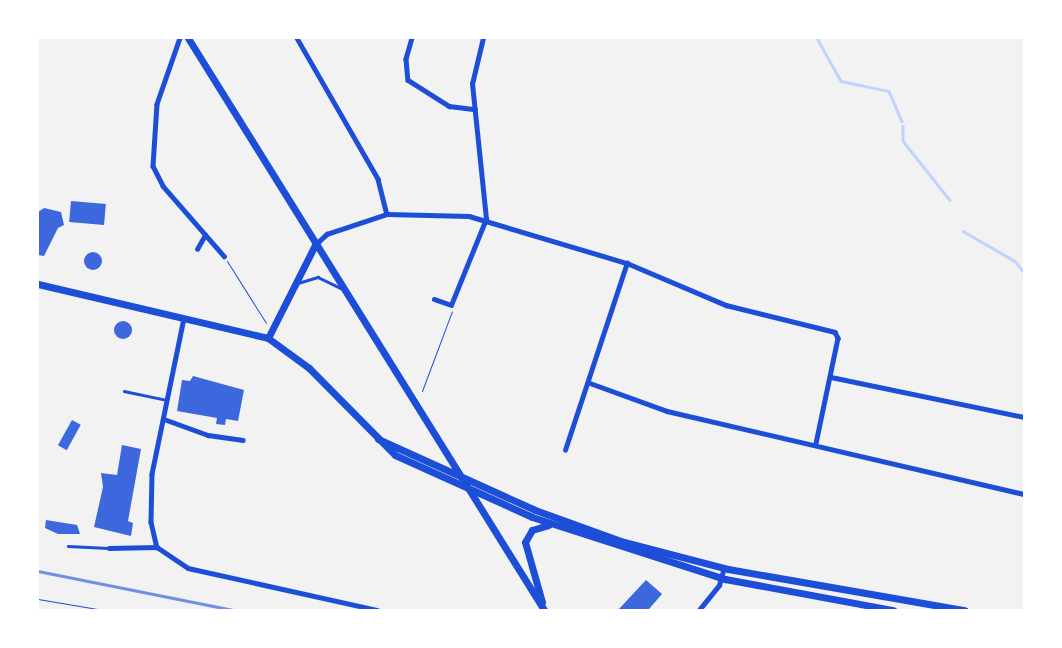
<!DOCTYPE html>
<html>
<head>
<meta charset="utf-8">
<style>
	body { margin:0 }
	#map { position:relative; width:1062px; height:648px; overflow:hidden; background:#f2f2f2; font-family:Figtree,sans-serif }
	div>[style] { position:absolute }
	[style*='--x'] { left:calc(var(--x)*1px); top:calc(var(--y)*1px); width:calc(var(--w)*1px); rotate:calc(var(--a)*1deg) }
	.stream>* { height:2.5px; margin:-1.25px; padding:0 1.25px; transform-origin:1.25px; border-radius:1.25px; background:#bfd3fe }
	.building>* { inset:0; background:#3d67dc; transform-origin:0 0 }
	.round { border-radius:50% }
	.path>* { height:1px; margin:-0.5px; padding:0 0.5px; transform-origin:0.5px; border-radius:0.5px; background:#1d4ed8 }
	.service>* { height:2.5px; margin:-1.25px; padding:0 1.25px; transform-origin:1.25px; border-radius:1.25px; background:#1d4ed8 }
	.minor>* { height:4.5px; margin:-2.25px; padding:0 2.25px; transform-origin:2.25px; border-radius:2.25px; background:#1d4ed8 }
	.secondary>* { height:7px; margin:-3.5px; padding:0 3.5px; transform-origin:3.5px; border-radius:3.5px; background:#1d4ed8 }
	.rail>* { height:2.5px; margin:-1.25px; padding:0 1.25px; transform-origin:1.25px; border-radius:1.25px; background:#7290e2 }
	span { translate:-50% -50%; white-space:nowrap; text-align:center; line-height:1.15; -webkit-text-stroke:4px #fff; paint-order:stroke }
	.frame { position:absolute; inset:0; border:39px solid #fff; pointer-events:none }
</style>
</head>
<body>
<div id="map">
	<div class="stream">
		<div style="--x:817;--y:38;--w:49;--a:60.8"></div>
		<div style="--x:841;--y:81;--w:49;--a:11.8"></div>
		<div style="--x:889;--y:91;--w:33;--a:67"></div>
		<div style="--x:903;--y:126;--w:15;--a:90"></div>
		<div style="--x:903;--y:141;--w:75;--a:51.5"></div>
		<div style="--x:963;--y:231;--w:60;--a:30"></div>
		<div style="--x:1015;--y:261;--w:14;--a:51"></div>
	</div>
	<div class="building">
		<div style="left:71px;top:201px;width:35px;height:21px;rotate:5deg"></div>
		<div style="clip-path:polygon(44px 208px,61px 212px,64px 225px,58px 228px,44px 256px,38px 255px,38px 212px)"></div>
		<div class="round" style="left:84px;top:252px;width:18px;height:18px"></div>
		<div class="round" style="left:114px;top:321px;width:18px;height:18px"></div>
		<div style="clip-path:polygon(193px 376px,244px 390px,238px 421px,226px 419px,225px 425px,216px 424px,217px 418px,177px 411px,182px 380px,190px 381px)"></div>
		<div style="left:72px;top:420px;width:10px;height:29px;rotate:29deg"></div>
		<div style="clip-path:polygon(122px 445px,141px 449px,128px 521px,133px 523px,131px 536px,94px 527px,103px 487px,101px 473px,117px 475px)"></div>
		<div style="clip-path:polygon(46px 520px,77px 525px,80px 534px,58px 534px,45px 528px)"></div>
		<div style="clip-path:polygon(646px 580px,662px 594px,649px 609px,618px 610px)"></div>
	</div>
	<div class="path">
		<div style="--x:227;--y:261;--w:73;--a:57.8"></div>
		<div style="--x:422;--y:391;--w:85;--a:-69.4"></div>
		<div style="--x:38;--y:599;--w:66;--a:9.6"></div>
	</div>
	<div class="service">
		<div style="--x:298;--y:283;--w:21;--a:-17"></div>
		<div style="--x:318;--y:277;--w:25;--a:26"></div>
		<div style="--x:124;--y:391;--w:44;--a:11.8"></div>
		<div style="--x:68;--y:546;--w:40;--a:2.9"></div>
	</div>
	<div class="minor">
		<div style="--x:180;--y:38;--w:70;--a:109.2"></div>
		<div style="--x:157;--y:104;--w:62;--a:93.7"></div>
		<div style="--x:153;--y:166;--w:22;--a:63"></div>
		<div style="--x:163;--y:186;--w:93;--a:48.9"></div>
		<div style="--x:297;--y:38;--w:163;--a:60.1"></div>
		<div style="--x:378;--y:179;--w:36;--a:76"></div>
		<div style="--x:412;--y:38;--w:22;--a:106"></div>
		<div style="--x:406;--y:59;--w:21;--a:85"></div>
		<div style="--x:408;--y:80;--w:49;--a:32.4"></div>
		<div style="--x:449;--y:106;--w:26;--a:7"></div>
		<div style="--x:315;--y:245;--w:16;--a:-43"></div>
		<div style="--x:327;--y:234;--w:63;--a:-18.4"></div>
		<div style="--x:387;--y:214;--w:82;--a:1.4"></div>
		<div style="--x:469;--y:216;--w:165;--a:16.6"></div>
		<div style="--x:627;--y:263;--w:108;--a:23"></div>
		<div style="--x:726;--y:305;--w:112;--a:13.9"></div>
		<div style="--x:835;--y:332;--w:7;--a:63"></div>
		<div style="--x:838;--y:338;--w:107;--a:101.8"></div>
		<div style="--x:197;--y:249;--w:16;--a:-60"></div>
		<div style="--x:434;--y:299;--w:18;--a:19"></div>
		<div style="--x:451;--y:305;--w:93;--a:-67.9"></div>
		<div style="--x:486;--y:219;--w:136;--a:-95.9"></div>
		<div style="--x:472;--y:84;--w:47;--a:-76.6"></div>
		<div style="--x:184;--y:318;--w:159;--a:101.6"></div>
		<div style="--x:152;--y:474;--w:48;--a:91.2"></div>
		<div style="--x:151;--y:522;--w:26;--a:77"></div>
		<div style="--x:157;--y:547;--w:37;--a:34"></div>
		<div style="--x:188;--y:568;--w:194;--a:12.5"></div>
		<div style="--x:831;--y:377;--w:197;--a:11.7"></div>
		<div style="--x:590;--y:383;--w:82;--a:20"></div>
		<div style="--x:667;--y:411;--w:367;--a:13.1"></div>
		<div style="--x:164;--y:419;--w:47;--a:20"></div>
		<div style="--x:208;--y:435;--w:35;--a:8"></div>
		<div style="--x:565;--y:450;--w:197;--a:-71.7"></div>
		<div style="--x:109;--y:548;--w:48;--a:-1.2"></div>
		<div style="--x:699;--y:610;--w:32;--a:-51"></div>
		<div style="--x:719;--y:585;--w:18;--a:-74"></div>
	</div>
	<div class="secondary">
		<div style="--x:188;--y:38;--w:674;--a:58.1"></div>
		<div style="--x:38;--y:284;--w:236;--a:13.2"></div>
		<div style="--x:268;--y:338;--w:51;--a:36.2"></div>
		<div style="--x:309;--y:368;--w:122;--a:45.3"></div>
		<div style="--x:395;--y:455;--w:150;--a:24.3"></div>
		<div style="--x:532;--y:517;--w:203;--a:17.8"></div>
		<div style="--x:725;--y:579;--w:171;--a:10.5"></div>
		<div style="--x:268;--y:338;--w:104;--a:-63.2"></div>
		<div style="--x:378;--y:439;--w:172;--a:24.3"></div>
		<div style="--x:535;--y:510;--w:95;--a:19.8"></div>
		<div style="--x:624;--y:542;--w:107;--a:14.6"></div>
		<div style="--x:728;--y:569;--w:240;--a:9.9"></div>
		<div style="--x:542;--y:602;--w:62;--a:-105.8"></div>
		<div style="--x:525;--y:542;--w:14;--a:-60"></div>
		<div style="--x:532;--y:530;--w:17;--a:-17"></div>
	</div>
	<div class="rail">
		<div style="--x:38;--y:571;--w:200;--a:11.3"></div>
	</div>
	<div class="frame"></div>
</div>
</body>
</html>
